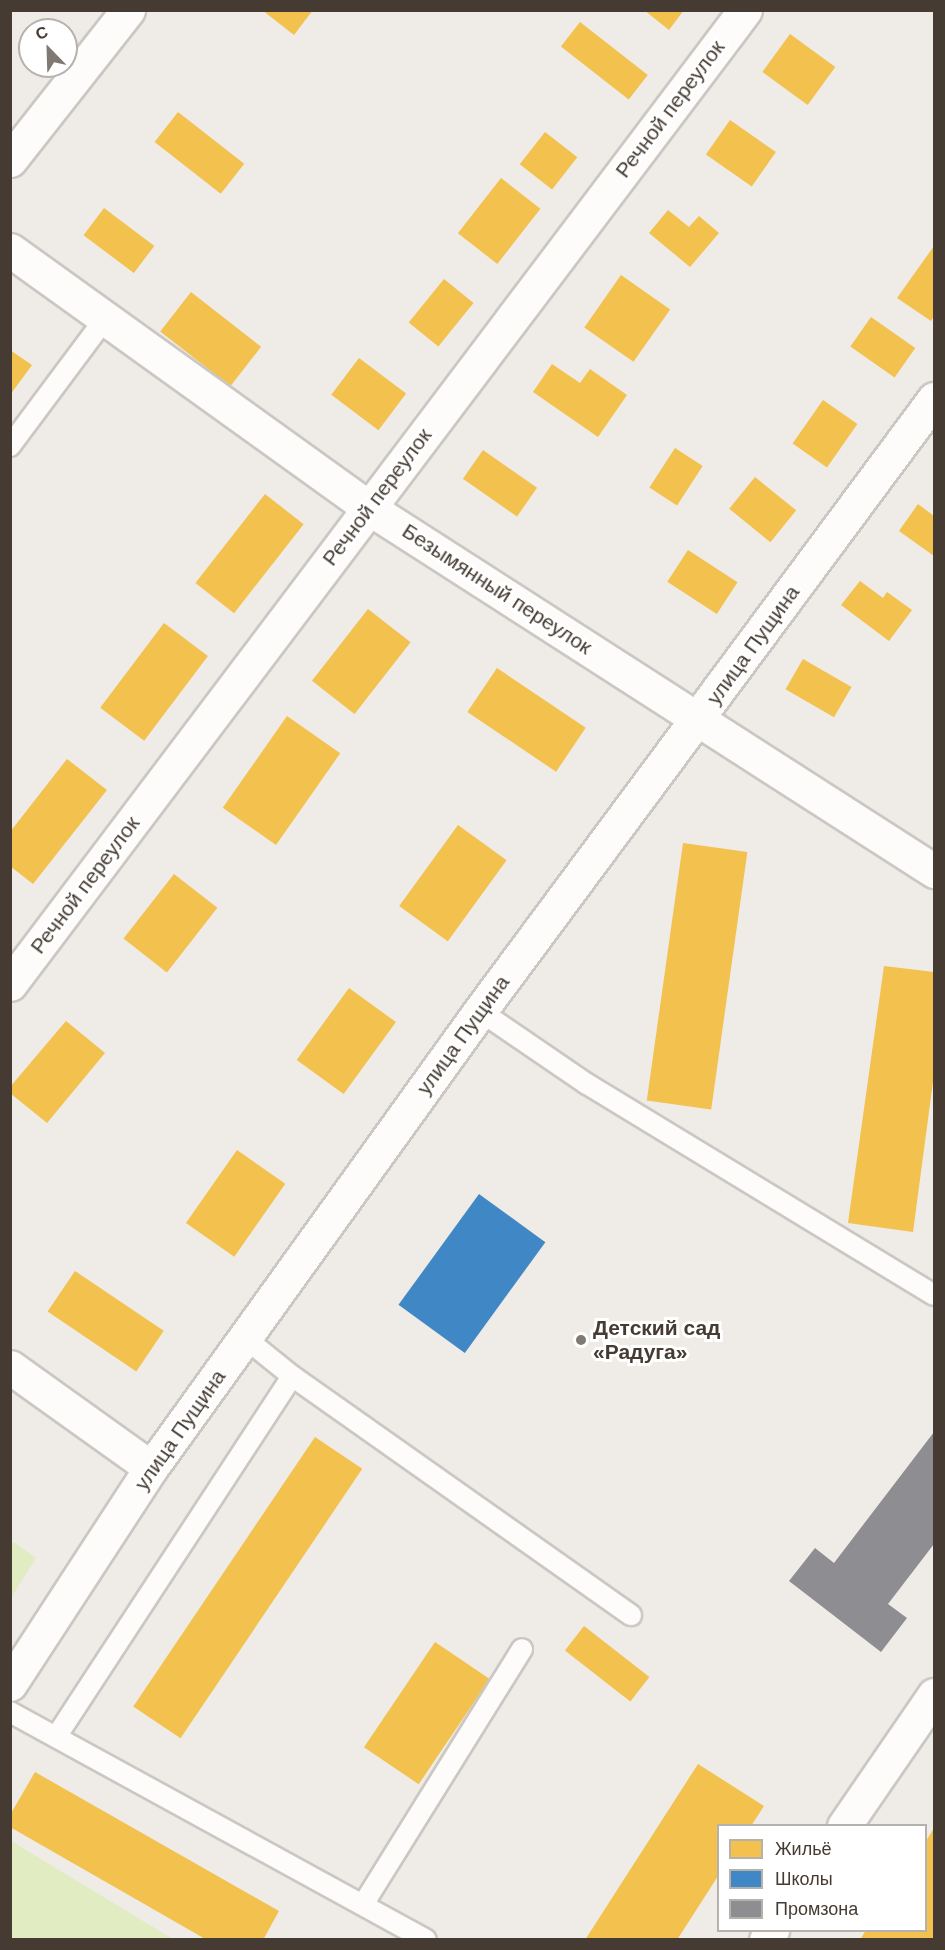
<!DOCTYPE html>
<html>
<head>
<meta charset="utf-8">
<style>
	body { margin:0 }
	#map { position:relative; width:945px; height:1950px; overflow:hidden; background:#efebe6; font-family:Helvetica,sans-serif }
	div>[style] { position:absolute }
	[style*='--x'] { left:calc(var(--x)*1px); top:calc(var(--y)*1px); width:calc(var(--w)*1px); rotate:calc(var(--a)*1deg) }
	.green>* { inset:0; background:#e1ecc3 }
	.homes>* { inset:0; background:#f2c14e; transform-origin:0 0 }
	.schools>* { inset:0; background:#3f88c5; transform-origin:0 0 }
	.industry>* { inset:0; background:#8d8d92 }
	.roads { filter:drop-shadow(2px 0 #cbc7c2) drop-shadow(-2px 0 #cbc7c2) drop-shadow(0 2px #cbc7c2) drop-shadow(0 -2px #cbc7c2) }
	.service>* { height:20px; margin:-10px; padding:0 10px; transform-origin:10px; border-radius:10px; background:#fdfcfb }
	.minor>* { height:33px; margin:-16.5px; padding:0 16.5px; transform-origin:16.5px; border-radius:16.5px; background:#fdfcfb }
	.tertiary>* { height:33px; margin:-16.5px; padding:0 16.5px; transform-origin:16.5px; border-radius:16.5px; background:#fdfcfb }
	.dots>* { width:16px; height:16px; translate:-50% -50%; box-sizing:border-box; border:3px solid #fff; border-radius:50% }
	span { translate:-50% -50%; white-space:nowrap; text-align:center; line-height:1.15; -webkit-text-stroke:6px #fff; paint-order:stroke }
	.street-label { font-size:21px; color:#453b32 }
	.poi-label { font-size:21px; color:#453b32; font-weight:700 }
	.left { translate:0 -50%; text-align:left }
	.frame { position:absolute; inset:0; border:12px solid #453b32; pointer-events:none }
	.legend { position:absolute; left:717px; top:1824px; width:210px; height:108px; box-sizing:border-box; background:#fff; border:2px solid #b5b1ad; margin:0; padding:8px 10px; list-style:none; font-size:18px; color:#453b32 }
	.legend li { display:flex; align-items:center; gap:12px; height:30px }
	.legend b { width:30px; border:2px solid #b5b1ad }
	.north { position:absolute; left:18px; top:18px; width:60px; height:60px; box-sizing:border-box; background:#fff; border:2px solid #b5b1ad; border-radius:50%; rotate:337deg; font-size:16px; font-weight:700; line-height:24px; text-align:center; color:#453b32 }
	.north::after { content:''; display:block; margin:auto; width:21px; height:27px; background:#807971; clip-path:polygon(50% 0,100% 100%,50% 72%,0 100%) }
</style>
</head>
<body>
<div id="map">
	<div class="green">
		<div style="clip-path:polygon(14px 1542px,36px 1558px,11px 1598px,11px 1544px)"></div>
		<div style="clip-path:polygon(10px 1841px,11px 1841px,173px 1939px,11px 1939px)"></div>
	</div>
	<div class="homes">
		<div style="clip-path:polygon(262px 10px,313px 10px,294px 35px)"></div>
		<div style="clip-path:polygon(644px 10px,684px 10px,669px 30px)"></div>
		<div style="left:580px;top:22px;width:86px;height:31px;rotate:38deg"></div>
		<div style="left:790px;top:34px;width:56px;height:47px;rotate:36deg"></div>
		<div style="left:178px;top:112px;width:84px;height:38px;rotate:38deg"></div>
		<div style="left:730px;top:120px;width:56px;height:42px;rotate:35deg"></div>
		<div style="left:545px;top:132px;width:41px;height:41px;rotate:38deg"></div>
		<div style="left:501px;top:178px;width:50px;height:70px;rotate:38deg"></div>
		<div style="left:104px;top:208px;width:63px;height:34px;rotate:37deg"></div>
		<div style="clip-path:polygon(668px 210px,689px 227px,699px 216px,719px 233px,690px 267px,649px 233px)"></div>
		<div style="clip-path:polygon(934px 246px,934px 316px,931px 321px,897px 298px)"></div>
		<div style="left:621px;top:275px;width:60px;height:64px;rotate:35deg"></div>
		<div style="left:444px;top:279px;width:38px;height:56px;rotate:39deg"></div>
		<div style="left:191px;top:292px;width:89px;height:50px;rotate:38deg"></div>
		<div style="left:871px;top:317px;width:54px;height:36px;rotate:35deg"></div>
		<div style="clip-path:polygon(10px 350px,32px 365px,10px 395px)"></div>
		<div style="left:359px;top:358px;width:59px;height:46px;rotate:37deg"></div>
		<div style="clip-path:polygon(552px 364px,580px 383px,590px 369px,627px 395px,598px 437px,533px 392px)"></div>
		<div style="left:823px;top:400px;width:42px;height:53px;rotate:35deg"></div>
		<div style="left:675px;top:448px;width:33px;height:47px;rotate:33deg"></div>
		<div style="left:483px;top:450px;width:66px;height:35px;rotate:35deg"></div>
		<div style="left:755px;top:477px;width:53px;height:41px;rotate:39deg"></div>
		<div style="left:265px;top:494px;width:49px;height:113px;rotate:38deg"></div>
		<div style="clip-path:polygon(918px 504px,934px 516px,934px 556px,899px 531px)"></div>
		<div style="left:688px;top:550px;width:59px;height:38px;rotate:33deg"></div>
		<div style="clip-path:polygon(860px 581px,883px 598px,887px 592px,912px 610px,889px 641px,841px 605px)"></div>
		<div style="left:368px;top:609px;width:54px;height:91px;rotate:38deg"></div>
		<div style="left:164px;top:623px;width:55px;height:106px;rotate:37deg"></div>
		<div style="left:803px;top:659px;width:56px;height:35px;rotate:30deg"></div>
		<div style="left:497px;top:668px;width:107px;height:53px;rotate:34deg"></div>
		<div style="left:287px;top:716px;width:65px;height:112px;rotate:35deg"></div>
		<div style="clip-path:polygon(67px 759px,107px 790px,33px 884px,10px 866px,10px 832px)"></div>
		<div style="left:458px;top:825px;width:60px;height:100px;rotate:36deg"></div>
		<div style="left:683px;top:843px;width:65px;height:260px;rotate:8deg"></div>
		<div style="left:174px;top:874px;width:55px;height:82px;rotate:38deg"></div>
		<div style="clip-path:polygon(884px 966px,934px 972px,934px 1074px,913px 1232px,848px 1223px)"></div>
		<div style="left:349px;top:988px;width:58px;height:89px;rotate:36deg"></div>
		<div style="clip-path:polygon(66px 1021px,105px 1053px,47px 1123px,10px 1093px,10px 1087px)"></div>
		<div style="left:237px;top:1150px;width:59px;height:89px;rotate:35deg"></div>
		<div style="left:75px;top:1271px;width:107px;height:49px;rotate:34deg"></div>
		<div style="left:315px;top:1437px;width:57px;height:325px;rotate:34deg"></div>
		<div style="left:584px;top:1626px;width:83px;height:31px;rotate:38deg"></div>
		<div style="left:435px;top:1642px;width:66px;height:127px;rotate:34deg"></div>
		<div style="clip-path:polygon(698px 1764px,764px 1806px,751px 1826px,718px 1826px,718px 1876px,677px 1940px,585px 1940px)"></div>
		<div style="clip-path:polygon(35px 1772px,279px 1911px,263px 1940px,207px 1940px,10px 1827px,10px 1815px)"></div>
		<div style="clip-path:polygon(934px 1828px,934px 1940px,860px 1940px,866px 1930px,926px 1930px,926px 1841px)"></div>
	</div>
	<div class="schools">
		<div style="left:479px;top:1194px;width:82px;height:137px;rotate:36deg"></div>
	</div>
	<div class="industry">
		<div style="clip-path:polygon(934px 1432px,934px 1544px,888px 1604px,907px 1618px,881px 1652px,789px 1581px,815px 1548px,834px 1563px)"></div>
	</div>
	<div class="roads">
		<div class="service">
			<div style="--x:10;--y:446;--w:161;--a:-53.3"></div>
			<div style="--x:480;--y:1011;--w:130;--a:34.3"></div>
			<div style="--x:587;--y:1084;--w:406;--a:31.3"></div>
			<div style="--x:245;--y:1338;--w:60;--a:39"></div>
			<div style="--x:10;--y:1712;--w:474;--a:28.7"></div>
			<div style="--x:56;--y:1737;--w:431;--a:-56.8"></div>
			<div style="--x:292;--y:1376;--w:415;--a:35.2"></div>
			<div style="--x:364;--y:1903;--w:299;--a:-58.1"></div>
		</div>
		<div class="minor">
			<div style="--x:10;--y:250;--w:442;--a:35.7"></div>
			<div style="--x:369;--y:508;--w:672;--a:32.72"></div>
			<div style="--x:10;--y:984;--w:1220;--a:-52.96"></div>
			<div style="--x:10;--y:1367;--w:173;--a:35.6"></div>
			<div style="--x:10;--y:1684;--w:258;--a:-56.9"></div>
			<div style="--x:151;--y:1468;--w:563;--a:-54.25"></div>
			<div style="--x:480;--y:1011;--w:762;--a:-53.43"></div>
		</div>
		<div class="tertiary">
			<div style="--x:10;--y:160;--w:191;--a:-51.8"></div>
			<div style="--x:844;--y:1826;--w:159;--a:-55.5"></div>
			<div style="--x:766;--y:1940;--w:12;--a:-59"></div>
		</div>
	</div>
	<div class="dots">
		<div style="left:581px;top:1340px;background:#807971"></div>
	</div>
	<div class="street-label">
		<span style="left:670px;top:109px;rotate:-53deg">Речной переулок</span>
		<span style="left:377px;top:497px;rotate:-53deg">Речной переулок</span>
		<span style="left:497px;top:589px;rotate:33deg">Безымянный переулок</span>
		<span style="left:753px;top:645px;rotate:-54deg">улица Пущина</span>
		<span style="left:85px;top:885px;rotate:-53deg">Речной переулок</span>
		<span style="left:463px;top:1035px;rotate:-54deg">улица Пущина</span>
		<span style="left:180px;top:1430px;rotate:-55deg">улица Пущина</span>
	</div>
	<div class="poi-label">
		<span class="left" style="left:593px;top:1340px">Детский сад<br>«Радуга»</span>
	</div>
	<div class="frame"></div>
	<ul class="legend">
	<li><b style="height:16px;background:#f2c14e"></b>Жильё</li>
	<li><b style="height:16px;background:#3f88c5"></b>Школы</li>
	<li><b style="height:16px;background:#8d8d92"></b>Промзона</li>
	</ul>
	<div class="north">С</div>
</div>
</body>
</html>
